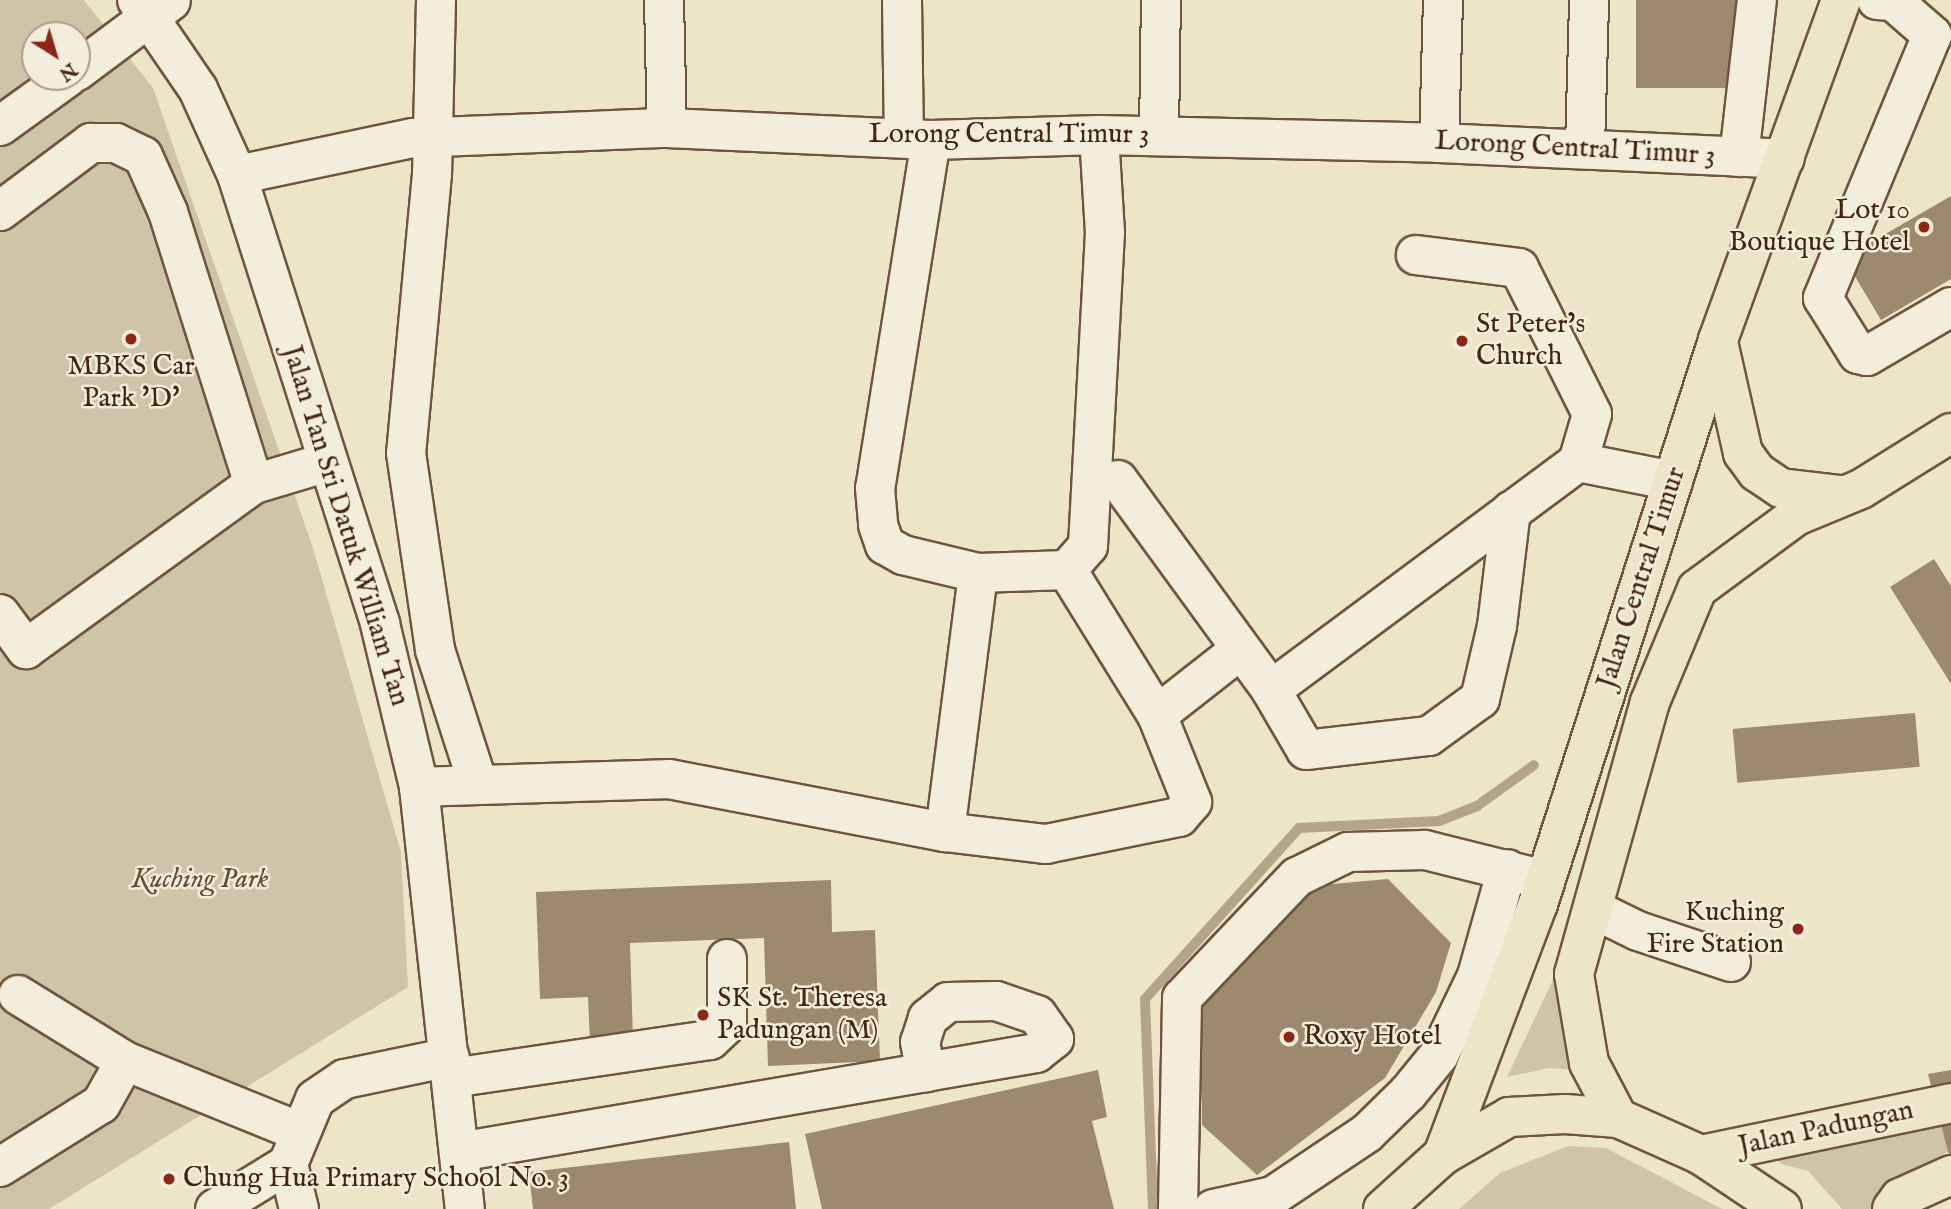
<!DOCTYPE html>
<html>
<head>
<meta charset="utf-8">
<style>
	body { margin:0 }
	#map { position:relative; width:1951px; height:1209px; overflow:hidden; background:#ede5c7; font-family:"IM FELL English",serif }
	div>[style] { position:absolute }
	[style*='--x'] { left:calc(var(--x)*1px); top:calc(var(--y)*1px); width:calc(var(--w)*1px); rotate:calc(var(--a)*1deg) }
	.green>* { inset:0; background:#d0c4a8 }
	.stream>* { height:10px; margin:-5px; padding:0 5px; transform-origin:5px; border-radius:5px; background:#b4a488 }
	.building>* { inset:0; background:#9c896e; transform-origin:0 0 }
	.roads { filter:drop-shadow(2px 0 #6f553c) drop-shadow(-2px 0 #6f553c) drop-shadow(0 2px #6f553c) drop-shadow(0 -2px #6f553c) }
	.minor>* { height:38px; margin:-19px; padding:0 19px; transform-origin:19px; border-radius:19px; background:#f3eedb }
	.major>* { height:38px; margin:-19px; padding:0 19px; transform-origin:19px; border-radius:19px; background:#ede5c7 }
	.dots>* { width:19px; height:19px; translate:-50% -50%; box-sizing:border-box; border:4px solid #f3eedb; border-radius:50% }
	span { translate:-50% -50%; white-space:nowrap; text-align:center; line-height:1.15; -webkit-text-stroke:5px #f3eedb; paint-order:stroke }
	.street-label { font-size:28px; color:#45250e }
	.poi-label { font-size:28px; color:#45250e }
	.right { translate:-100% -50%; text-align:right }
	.left { translate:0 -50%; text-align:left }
	.park-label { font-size:28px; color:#684d34; font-style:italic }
	.north { position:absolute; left:21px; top:21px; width:70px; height:70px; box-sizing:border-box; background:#f3eedb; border:2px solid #ad9e89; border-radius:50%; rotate:143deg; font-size:19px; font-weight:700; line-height:28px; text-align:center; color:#45250e }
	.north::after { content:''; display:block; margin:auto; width:24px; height:32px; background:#8f2418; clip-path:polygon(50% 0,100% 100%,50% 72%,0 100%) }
</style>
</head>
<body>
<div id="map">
	<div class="green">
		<div style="clip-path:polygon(evenodd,0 0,84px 0,153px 88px,313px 548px,401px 852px,408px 987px,49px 1209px,0 1209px,0 0,35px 35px,77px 35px,77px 77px,35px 77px,35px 35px)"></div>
		<div style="clip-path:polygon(1560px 965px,1560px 1020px,1580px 1070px,1550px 1068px,1507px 1077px)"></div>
		<div style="clip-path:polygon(1951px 1122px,1951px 1150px,1920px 1167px,1875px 1209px,1842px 1209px,1808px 1171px,1781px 1164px,1774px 1155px)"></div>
		<div style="clip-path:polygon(1568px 1146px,1606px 1148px,1722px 1209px,1459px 1209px,1500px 1173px)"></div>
	</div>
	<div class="stream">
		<div style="--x:1153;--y:1209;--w:210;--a:-92.2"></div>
		<div style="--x:1145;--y:999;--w:230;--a:-48"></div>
		<div style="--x:1299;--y:828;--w:140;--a:-2.9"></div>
		<div style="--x:1439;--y:821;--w:41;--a:-21.5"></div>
		<div style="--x:1477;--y:806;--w:70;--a:-35.7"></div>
	</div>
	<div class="building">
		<div style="left:1636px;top:0;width:105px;height:88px"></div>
		<div style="clip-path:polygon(1951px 196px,1951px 279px,1881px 320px,1844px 258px)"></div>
		<div style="clip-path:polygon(1934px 559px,1951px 586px,1951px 684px,1890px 587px)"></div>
		<div style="left:1915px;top:713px;width:54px;height:183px;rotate:85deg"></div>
		<div style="clip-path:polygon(1388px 879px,1451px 943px,1436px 992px,1385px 1078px,1257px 1175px,1202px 1125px,1201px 1006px,1310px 886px)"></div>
		<div style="clip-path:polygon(831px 880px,832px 932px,875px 930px,880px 1061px,768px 1066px,764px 938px,630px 943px,633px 1040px,590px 1042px,588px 997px,540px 999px,536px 892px)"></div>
		<div style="clip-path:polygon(1098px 1070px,1107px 1117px,1092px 1121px,1114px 1209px,822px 1209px,805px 1134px)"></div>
		<div style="clip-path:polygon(1951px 1070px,1951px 1159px,1950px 1159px,1928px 1074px)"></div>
		<div style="clip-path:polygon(789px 1142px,796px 1209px,533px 1209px,529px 1172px)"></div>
	</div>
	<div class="roads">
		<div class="minor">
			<div style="--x:137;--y:0;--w:108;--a:55.6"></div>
			<div style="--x:198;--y:89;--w:94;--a:65.6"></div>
			<div style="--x:237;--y:175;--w:471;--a:72.3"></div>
			<div style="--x:380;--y:624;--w:168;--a:76.5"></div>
			<div style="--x:419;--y:787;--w:424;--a:83.8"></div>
			<div style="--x:436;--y:0;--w:174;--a:91.3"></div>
			<div style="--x:432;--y:174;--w:280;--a:95.3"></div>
			<div style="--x:406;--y:453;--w:199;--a:81.6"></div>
			<div style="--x:435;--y:650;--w:138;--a:72.2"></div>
			<div style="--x:664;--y:0;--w:128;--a:88.7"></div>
			<div style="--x:902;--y:0;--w:136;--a:89.2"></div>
			<div style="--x:1877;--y:0;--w:16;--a:4"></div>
			<div style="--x:1893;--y:1;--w:52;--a:41.1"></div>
			<div style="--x:1932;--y:35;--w:285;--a:112.5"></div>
			<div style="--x:1823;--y:298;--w:66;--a:58"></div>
			<div style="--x:1858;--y:354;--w:9;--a:13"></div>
			<div style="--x:1867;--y:356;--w:97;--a:-30.3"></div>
			<div style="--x:77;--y:71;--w:117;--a:-36.7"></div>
			<div style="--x:0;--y:126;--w:84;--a:-35.8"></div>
			<div style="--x:1159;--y:136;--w:136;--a:-89.2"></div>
			<div style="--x:931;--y:140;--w:352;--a:99.1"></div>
			<div style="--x:875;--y:488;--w:37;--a:85"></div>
			<div style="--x:878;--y:525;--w:21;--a:71"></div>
			<div style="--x:885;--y:545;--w:21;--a:29"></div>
			<div style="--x:903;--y:555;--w:77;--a:13.5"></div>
			<div style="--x:978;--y:573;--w:89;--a:-1.9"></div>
			<div style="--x:1067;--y:570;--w:32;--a:-49"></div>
			<div style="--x:1088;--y:546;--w:313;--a:-86.9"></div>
			<div style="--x:1105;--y:233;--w:98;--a:-93.5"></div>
			<div style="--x:1439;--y:143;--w:143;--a:-88.4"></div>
			<div style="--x:1585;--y:147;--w:147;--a:-88.4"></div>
			<div style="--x:1739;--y:157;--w:158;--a:-83.5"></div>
			<div style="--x:237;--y:175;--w:180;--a:-11.9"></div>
			<div style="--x:413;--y:138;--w:254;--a:-2.3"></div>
			<div style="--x:667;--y:128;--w:264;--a:2.6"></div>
			<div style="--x:931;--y:140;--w:168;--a:-1.7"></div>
			<div style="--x:1099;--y:135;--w:340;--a:1.3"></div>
			<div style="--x:1439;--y:143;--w:346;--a:2.6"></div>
			<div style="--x:0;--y:211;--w:114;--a:-36.8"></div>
			<div style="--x:91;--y:143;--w:25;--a:0"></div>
			<div style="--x:116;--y:143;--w:30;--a:26"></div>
			<div style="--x:143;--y:156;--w:61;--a:65.9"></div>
			<div style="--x:168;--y:212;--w:285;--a:72.5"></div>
			<div style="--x:1578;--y:462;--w:97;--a:11.3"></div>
			<div style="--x:1118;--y:480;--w:260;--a:53.9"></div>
			<div style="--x:1271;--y:690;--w:69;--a:59.7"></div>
			<div style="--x:1306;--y:750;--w:124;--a:-6.5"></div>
			<div style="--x:1429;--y:736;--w:63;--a:-36"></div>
			<div style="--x:1480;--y:699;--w:75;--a:-76.9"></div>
			<div style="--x:1497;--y:626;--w:116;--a:-83.1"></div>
			<div style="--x:0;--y:614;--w:44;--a:53.4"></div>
			<div style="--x:26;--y:649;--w:281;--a:-35.9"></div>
			<div style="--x:254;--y:484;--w:77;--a:-16.6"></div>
			<div style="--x:1271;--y:690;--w:382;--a:-36.6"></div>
			<div style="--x:1578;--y:462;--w:50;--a:-73.7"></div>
			<div style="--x:1592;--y:414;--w:163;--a:-116.6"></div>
			<div style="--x:1519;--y:268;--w:104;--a:-172.8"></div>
			<div style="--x:1157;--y:715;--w:105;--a:-38.1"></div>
			<div style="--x:419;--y:787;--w:250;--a:-1.8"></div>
			<div style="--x:669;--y:779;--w:281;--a:10.9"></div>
			<div style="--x:945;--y:832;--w:102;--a:6.8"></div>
			<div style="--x:1046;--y:844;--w:136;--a:-11.5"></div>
			<div style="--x:1179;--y:817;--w:20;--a:-49"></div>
			<div style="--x:1192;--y:802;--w:94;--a:-111.9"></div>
			<div style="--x:1157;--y:715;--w:171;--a:-121.8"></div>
			<div style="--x:945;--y:832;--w:261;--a:-82.7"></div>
			<div style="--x:1593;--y:909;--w:50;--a:26.1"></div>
			<div style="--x:1638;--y:931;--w:98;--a:18.4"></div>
			<div style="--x:18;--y:995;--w:126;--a:31.7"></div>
			<div style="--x:125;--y:1061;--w:186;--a:22.1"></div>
			<div style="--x:452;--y:1078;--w:261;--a:-8.4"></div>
			<div style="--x:710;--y:1040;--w:23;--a:-43"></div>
			<div style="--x:727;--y:1024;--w:65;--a:-90"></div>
			<div style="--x:459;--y:1152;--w:474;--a:-9.7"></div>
			<div style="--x:926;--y:1072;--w:112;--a:-9.8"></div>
			<div style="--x:1036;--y:1053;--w:23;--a:-38"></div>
			<div style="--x:1054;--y:1039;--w:29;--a:-125"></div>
			<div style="--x:1037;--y:1015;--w:43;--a:-161.1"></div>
			<div style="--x:996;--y:1001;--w:48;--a:178.8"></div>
			<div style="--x:948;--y:1002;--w:26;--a:141"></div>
			<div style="--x:928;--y:1018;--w:25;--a:108"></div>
			<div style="--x:920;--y:1042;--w:31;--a:79"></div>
			<div style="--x:0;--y:1167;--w:119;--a:-32"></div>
			<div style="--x:101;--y:1104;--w:49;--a:-60.8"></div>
			<div style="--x:215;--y:1209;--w:86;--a:-31.7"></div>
			<div style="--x:299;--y:1209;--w:46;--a:-103.7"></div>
			<div style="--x:288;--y:1164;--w:70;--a:-67.4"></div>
			<div style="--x:315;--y:1099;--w:36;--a:-34"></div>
			<div style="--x:345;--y:1079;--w:107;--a:-11.8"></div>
			<div style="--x:1178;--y:1209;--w:211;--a:-88.9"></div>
			<div style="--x:1182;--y:998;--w:167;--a:-46.5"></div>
			<div style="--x:1297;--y:877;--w:57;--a:-26.1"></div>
			<div style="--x:1348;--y:852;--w:77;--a:-1.5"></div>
			<div style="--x:1425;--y:850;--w:124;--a:14"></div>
			<div style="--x:1213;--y:1209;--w:61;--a:-12.2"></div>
			<div style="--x:1273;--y:1196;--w:113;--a:-33.8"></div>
			<div style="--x:1367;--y:1133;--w:57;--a:-44.3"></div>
			<div style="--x:1408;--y:1093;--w:49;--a:-50.8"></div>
			<div style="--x:1439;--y:1055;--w:88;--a:-64.3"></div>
			<div style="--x:1477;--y:976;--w:111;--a:-74.3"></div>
		</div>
		<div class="major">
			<div style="--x:1718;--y:342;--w:114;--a:77.3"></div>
			<div style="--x:1743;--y:453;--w:24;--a:54"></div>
			<div style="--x:1757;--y:472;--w:29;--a:34"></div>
			<div style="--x:1781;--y:488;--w:60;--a:6.7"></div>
			<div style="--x:1618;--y:1118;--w:62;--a:-117.8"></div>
			<div style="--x:1589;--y:1063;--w:90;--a:-99.6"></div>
			<div style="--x:1574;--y:974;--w:282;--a:-74.4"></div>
			<div style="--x:1650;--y:702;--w:122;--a:-67.4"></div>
			<div style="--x:1697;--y:589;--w:123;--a:-36.4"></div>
			<div style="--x:1796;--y:516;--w:70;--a:-22.6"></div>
			<div style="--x:1861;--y:489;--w:106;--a:-31.9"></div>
			<div style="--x:1443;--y:1155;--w:268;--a:-69.3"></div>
			<div style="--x:1538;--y:904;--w:592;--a:-72.3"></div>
			<div style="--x:1718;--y:340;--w:362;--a:-70.1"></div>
			<div style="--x:1701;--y:1155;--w:255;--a:-11.7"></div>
			<div style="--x:1383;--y:1209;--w:81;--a:-42"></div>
			<div style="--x:1443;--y:1155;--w:76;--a:-29.9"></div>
			<div style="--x:1509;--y:1117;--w:56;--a:-3.1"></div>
			<div style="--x:1565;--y:1114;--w:53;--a:4.3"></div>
			<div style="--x:1618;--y:1118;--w:91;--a:24"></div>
			<div style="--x:1701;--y:1155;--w:97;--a:33.7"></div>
			<div style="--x:1892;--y:1209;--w:14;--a:-54"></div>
			<div style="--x:1900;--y:1198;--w:56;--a:-24.3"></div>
		</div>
	</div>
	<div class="dots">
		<div style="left:1924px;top:227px;background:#8f2418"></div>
		<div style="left:131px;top:339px;background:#8f2418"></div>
		<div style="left:1462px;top:341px;background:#8f2418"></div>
		<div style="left:1798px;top:929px;background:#8f2418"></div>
		<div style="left:703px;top:1015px;background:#8f2418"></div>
		<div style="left:1289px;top:1037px;background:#8f2418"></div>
		<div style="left:169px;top:1179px;background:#8f2418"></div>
	</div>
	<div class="street-label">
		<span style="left:1009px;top:135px">Lorong Central Timur 3</span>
		<span style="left:1575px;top:149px;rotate:3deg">Lorong Central Timur 3</span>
		<span style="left:345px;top:526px;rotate:73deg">Jalan Tan Sri Datuk William Tan</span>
		<span style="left:1642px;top:578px;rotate:-72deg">Jalan Central Timur</span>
		<span style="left:1826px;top:1129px;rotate:-12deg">Jalan Padungan</span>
	</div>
	<div class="poi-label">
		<span class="right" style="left:1910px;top:227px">Lot 10<br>Boutique Hotel</span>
		<span class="left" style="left:1476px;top:341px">St Peter’s<br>Church</span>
		<span style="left:131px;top:383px">MBKS Car<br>Park 'D'</span>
		<span class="right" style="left:1784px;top:929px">Kuching<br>Fire Station</span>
		<span class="left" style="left:717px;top:1015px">SK St. Theresa<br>Padungan (M)</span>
		<span class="left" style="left:1303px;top:1037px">Roxy Hotel</span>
		<span class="left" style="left:183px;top:1179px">Chung Hua Primary School No. 3</span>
	</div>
	<div class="park-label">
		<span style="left:200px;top:880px">Kuching Park</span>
	</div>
	<div class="north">N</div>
</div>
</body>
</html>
